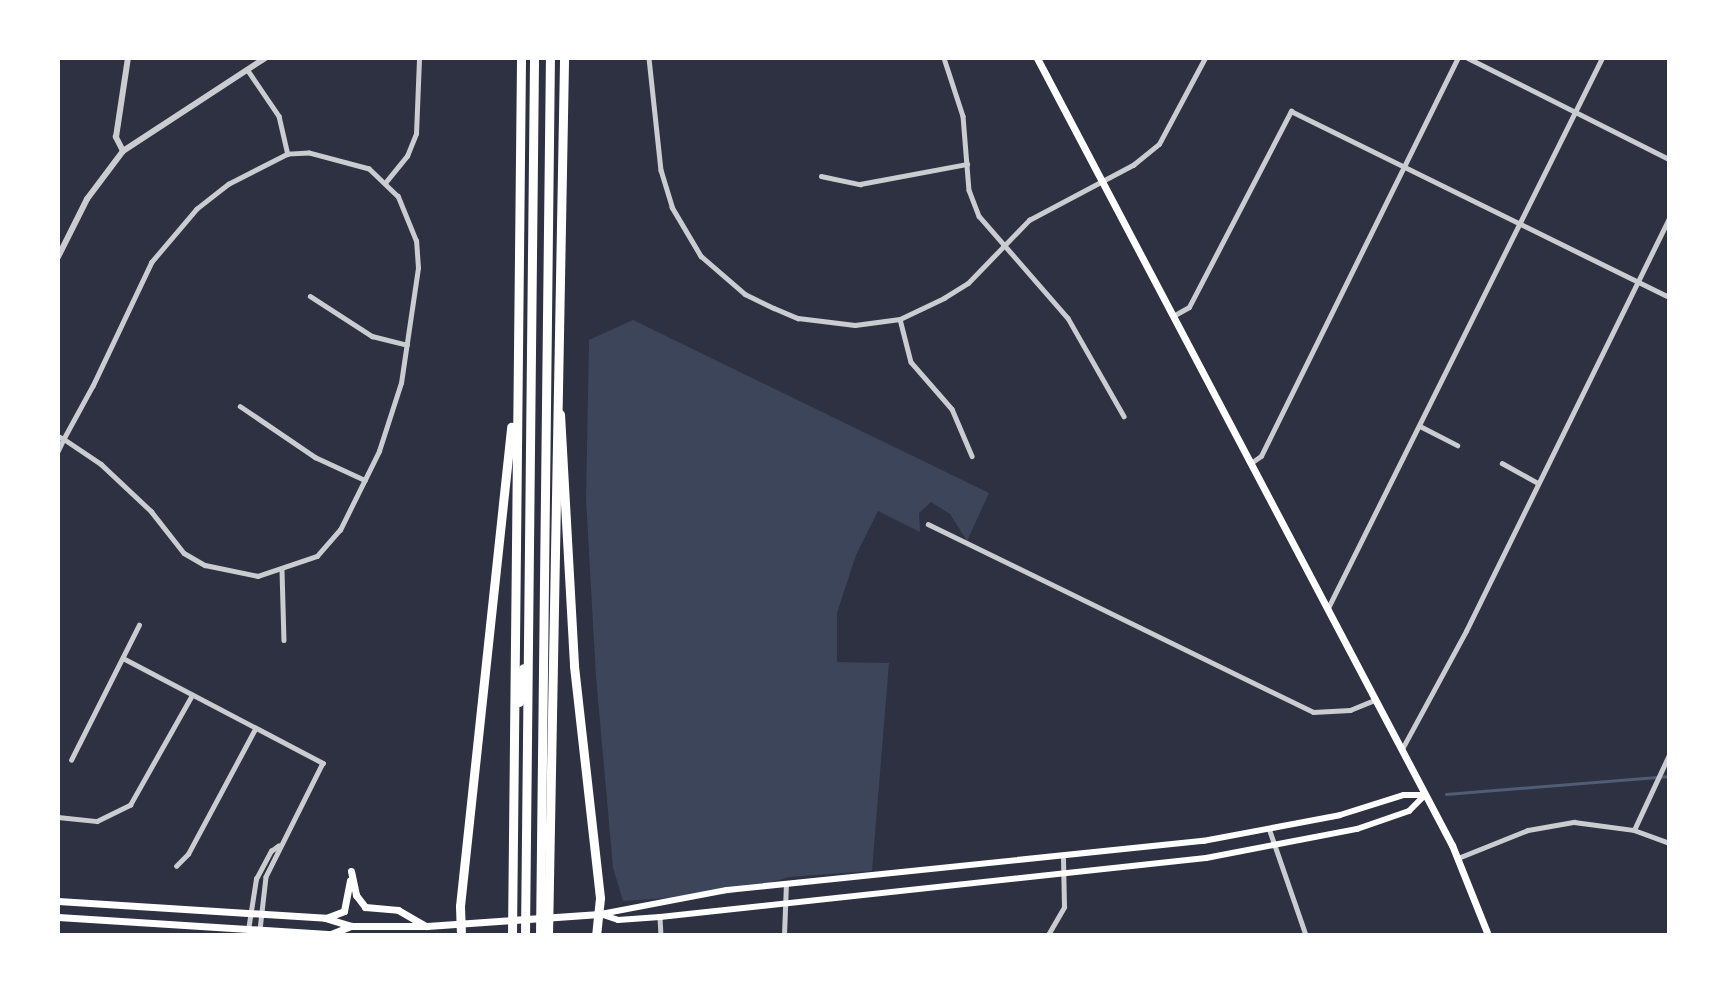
<!DOCTYPE html>
<html>
<head>
<meta charset="utf-8">
<style>
	body { margin:0 }
	#map { position:relative; width:1727px; height:993px; overflow:hidden; background:#2d3142; font-family:"Space Grotesk",sans-serif }
	div>[style] { position:absolute }
	[style*='--x'] { left:calc(var(--x)*1px); top:calc(var(--y)*1px); width:calc(var(--w)*1px); rotate:calc(var(--a)*1deg) }
	.green>* { inset:0; background:#3c4559 }
	.stream>* { height:2.5px; margin:-1.25px; padding:0 1.25px; transform-origin:1.25px; border-radius:1.25px; background:#4f5d75 }
	.minor>* { height:4.5px; margin:-2.25px; padding:0 2.25px; transform-origin:2.25px; border-radius:2.25px; background:#caccd0 }
	.tertiary>* { height:6px; margin:-3px; padding:0 3px; transform-origin:3px; border-radius:3px; background:#caccd0 }
	.secondary>* { height:6px; margin:-3px; padding:0 3px; transform-origin:3px; border-radius:3px; background:#fff }
	.primary>* { height:7px; margin:-3.5px; padding:0 3.5px; transform-origin:3.5px; border-radius:3.5px; background:#fff }
	.motorway>* { height:9px; margin:-4.5px; padding:0 4.5px; transform-origin:4.5px; border-radius:4.5px; background:#fff }
	span { translate:-50% -50%; white-space:nowrap; text-align:center; line-height:1.15; -webkit-text-stroke:6px #fff; paint-order:stroke }
	.frame { position:absolute; inset:0; border:60px solid #fff; pointer-events:none }
</style>
</head>
<body>
<div id="map">
	<div class="green">
		<div style="clip-path:polygon(633px 320px,989px 493px,967px 541px,950px 514px,931px 502px,919px 513px,920px 532px,878px 511px,856px 555px,837px 613px,837px 662px,889px 663px,872px 871px,789px 877px,731px 894px,623px 901px,613px 868px,596px 677px,586px 499px,589px 340px)"></div>
	</div>
	<div class="stream">
		<div style="--x:1446;--y:794;--w:224;--a:-4.6"></div>
	</div>
	<div class="minor">
		<div style="--x:649;--y:58;--w:113;--a:83.9"></div>
		<div style="--x:661;--y:170;--w:39;--a:73"></div>
		<div style="--x:672;--y:207;--w:57;--a:59.4"></div>
		<div style="--x:701;--y:256;--w:58;--a:40.8"></div>
		<div style="--x:745;--y:294;--w:32;--a:26"></div>
		<div style="--x:774;--y:308;--w:26;--a:23"></div>
		<div style="--x:798;--y:318;--w:57;--a:7"></div>
		<div style="--x:855;--y:325;--w:45;--a:-7.6"></div>
		<div style="--x:900;--y:319;--w:49;--a:-25.5"></div>
		<div style="--x:944;--y:298;--w:28;--a:-32"></div>
		<div style="--x:968;--y:283;--w:88;--a:-45.9"></div>
		<div style="--x:1029;--y:220;--w:118;--a:-27.9"></div>
		<div style="--x:1133;--y:165;--w:33;--a:-39"></div>
		<div style="--x:1159;--y:144;--w:98;--a:-61.9"></div>
		<div style="--x:944;--y:58;--w:61;--a:71.9"></div>
		<div style="--x:963;--y:116;--w:74;--a:85.4"></div>
		<div style="--x:969;--y:190;--w:28;--a:69"></div>
		<div style="--x:979;--y:216;--w:135;--a:48.9"></div>
		<div style="--x:1068;--y:318;--w:113;--a:60.3"></div>
		<div style="--x:1468;--y:58;--w:225;--a:26.7"></div>
		<div style="--x:247;--y:69;--w:57;--a:55.8"></div>
		<div style="--x:279;--y:116;--w:39;--a:77"></div>
		<div style="--x:821;--y:176;--w:40;--a:12"></div>
		<div style="--x:860;--y:184;--w:109;--a:-10.6"></div>
		<div style="--x:385;--y:183;--w:35;--a:-51"></div>
		<div style="--x:407;--y:156;--w:24;--a:-68"></div>
		<div style="--x:416;--y:134;--w:76;--a:-87.7"></div>
		<div style="--x:310;--y:296;--w:74;--a:32.8"></div>
		<div style="--x:372;--y:336;--w:36;--a:14"></div>
		<div style="--x:1173;--y:316;--w:18;--a:-29"></div>
		<div style="--x:1189;--y:307;--w:221;--a:-62.5"></div>
		<div style="--x:1291;--y:111;--w:421;--a:26.2"></div>
		<div style="--x:900;--y:319;--w:44;--a:75.7"></div>
		<div style="--x:911;--y:362;--w:62;--a:48.9"></div>
		<div style="--x:952;--y:409;--w:51;--a:66.9"></div>
		<div style="--x:240;--y:406;--w:91;--a:34.2"></div>
		<div style="--x:315;--y:457;--w:55;--a:24.7"></div>
		<div style="--x:1420;--y:426;--w:42;--a:27.2"></div>
		<div style="--x:58;--y:436;--w:7;--a:27"></div>
		<div style="--x:64;--y:439;--w:45;--a:34"></div>
		<div style="--x:101;--y:464;--w:69;--a:43.2"></div>
		<div style="--x:151;--y:511;--w:53;--a:51.8"></div>
		<div style="--x:184;--y:553;--w:24;--a:30"></div>
		<div style="--x:205;--y:565;--w:54;--a:11.7"></div>
		<div style="--x:258;--y:576;--w:62;--a:-18.7"></div>
		<div style="--x:317;--y:556;--w:35;--a:-49"></div>
		<div style="--x:340;--y:530;--w:88;--a:-63.7"></div>
		<div style="--x:379;--y:451;--w:71;--a:-72.1"></div>
		<div style="--x:401;--y:383;--w:116;--a:-81.6"></div>
		<div style="--x:418;--y:268;--w:27;--a:-94"></div>
		<div style="--x:416;--y:241;--w:48;--a:-112.2"></div>
		<div style="--x:398;--y:197;--w:40;--a:-136"></div>
		<div style="--x:369;--y:169;--w:62;--a:-165.1"></div>
		<div style="--x:309;--y:153;--w:21;--a:177"></div>
		<div style="--x:288;--y:154;--w:66;--a:153"></div>
		<div style="--x:229;--y:184;--w:41;--a:142"></div>
		<div style="--x:197;--y:209;--w:70;--a:130.3"></div>
		<div style="--x:152;--y:262;--w:137;--a:115.4"></div>
		<div style="--x:93;--y:386;--w:60;--a:118.7"></div>
		<div style="--x:64;--y:439;--w:14;--a:115"></div>
		<div style="--x:1251;--y:463;--w:12;--a:-35"></div>
		<div style="--x:1261;--y:456;--w:444;--a:-63.7"></div>
		<div style="--x:1502;--y:463;--w:41;--a:29.1"></div>
		<div style="--x:928;--y:524;--w:428;--a:26"></div>
		<div style="--x:1313;--y:712;--w:37;--a:-3"></div>
		<div style="--x:1350;--y:710;--w:27;--a:-22"></div>
		<div style="--x:282;--y:570;--w:70;--a:88.4"></div>
		<div style="--x:1328;--y:608;--w:614;--a:-63.52"></div>
		<div style="--x:123;--y:658;--w:226;--a:27.7"></div>
		<div style="--x:323;--y:763;--w:127;--a:116.6"></div>
		<div style="--x:266;--y:877;--w:53;--a:96.5"></div>
		<div style="--x:1402;--y:749;--w:134;--a:-61.5"></div>
		<div style="--x:1466;--y:631;--w:460;--a:-63.8"></div>
		<div style="--x:71;--y:760;--w:151;--a:-63.3"></div>
		<div style="--x:58;--y:817;--w:39;--a:6"></div>
		<div style="--x:97;--y:821;--w:37;--a:-26"></div>
		<div style="--x:130;--y:805;--w:126;--a:-60.6"></div>
		<div style="--x:1634;--y:830;--w:83;--a:-65"></div>
		<div style="--x:1270;--y:831;--w:110;--a:70.9"></div>
		<div style="--x:1458;--y:858;--w:75;--a:-21.8"></div>
		<div style="--x:1528;--y:830;--w:47;--a:-9.9"></div>
		<div style="--x:1574;--y:822;--w:61;--a:7.6"></div>
		<div style="--x:1634;--y:830;--w:37;--a:20"></div>
		<div style="--x:176;--y:866;--w:17;--a:-45"></div>
		<div style="--x:188;--y:854;--w:142;--a:-61.8"></div>
		<div style="--x:660;--y:917;--w:18;--a:87"></div>
		<div style="--x:248;--y:930;--w:52;--a:-81.1"></div>
		<div style="--x:256;--y:879;--w:32;--a:-62"></div>
		<div style="--x:271;--y:851;--w:9;--a:-36"></div>
		<div style="--x:784;--y:935;--w:51;--a:-87.8"></div>
		<div style="--x:1048;--y:935;--w:32;--a:-60"></div>
		<div style="--x:1064;--y:907;--w:48;--a:-91.2"></div>
	</div>
	<div class="tertiary">
		<div style="--x:123;--y:151;--w:16;--a:-117"></div>
		<div style="--x:116;--y:137;--w:80;--a:-81.4"></div>
		<div style="--x:58;--y:257;--w:65;--a:-63.4"></div>
		<div style="--x:87;--y:199;--w:60;--a:-53.1"></div>
		<div style="--x:123;--y:151;--w:170;--a:-33.2"></div>
	</div>
	<div class="secondary">
		<div style="--x:600;--y:914;--w:19;--a:18"></div>
		<div style="--x:618;--y:920;--w:42;--a:-4.1"></div>
		<div style="--x:660;--y:917;--w:549;--a:-6.17"></div>
		<div style="--x:1206;--y:858;--w:154;--a:-10.9"></div>
		<div style="--x:1357;--y:829;--w:55;--a:-19.1"></div>
		<div style="--x:1409;--y:811;--w:23;--a:-45"></div>
		<div style="--x:601;--y:914;--w:128;--a:-10.8"></div>
		<div style="--x:727;--y:890;--w:479;--a:-5.9"></div>
		<div style="--x:1203;--y:841;--w:139;--a:-10.7"></div>
		<div style="--x:1340;--y:815;--w:67;--a:-17.4"></div>
		<div style="--x:1404;--y:795;--w:21;--a:0"></div>
	</div>
	<div class="primary">
		<div style="--x:1037;--y:58;--w:890;--a:62.2"></div>
		<div style="--x:1452;--y:845;--w:97;--a:68.2"></div>
		<div style="--x:351;--y:871;--w:25;--a:78"></div>
		<div style="--x:356;--y:895;--w:15;--a:53"></div>
		<div style="--x:365;--y:907;--w:33;--a:5"></div>
		<div style="--x:398;--y:910;--w:32;--a:30"></div>
		<div style="--x:58;--y:901;--w:268;--a:3.6"></div>
		<div style="--x:325;--y:918;--w:27;--a:17"></div>
		<div style="--x:351;--y:926;--w:76;--a:0"></div>
		<div style="--x:427;--y:926;--w:173;--a:-4"></div>
		<div style="--x:58;--y:917;--w:274;--a:3.6"></div>
		<div style="--x:331;--y:934;--w:22;--a:-22"></div>
		<div style="--x:326;--y:918;--w:19;--a:-21"></div>
		<div style="--x:344;--y:911;--w:31;--a:-79"></div>
	</div>
	<div class="motorway">
		<div style="--x:560;--y:414;--w:252;--a:86.8"></div>
		<div style="--x:574;--y:666;--w:233;--a:83.6"></div>
		<div style="--x:600;--y:898;--w:37;--a:96"></div>
		<div style="--x:519;--y:702;--w:34;--a:-83"></div>
		<div style="--x:461;--y:935;--w:29;--a:-92"></div>
		<div style="--x:460;--y:906;--w:482;--a:-83.9"></div>
		<div style="--x:512;--y:935;--w:877;--a:-89.41"></div>
		<div style="--x:525;--y:935;--w:877;--a:-89.41"></div>
		<div style="--x:540;--y:935;--w:877;--a:-89.35"></div>
		<div style="--x:548;--y:935;--w:877;--a:-88.95"></div>
	</div>
	<div class="frame"></div>
</div>
</body>
</html>
